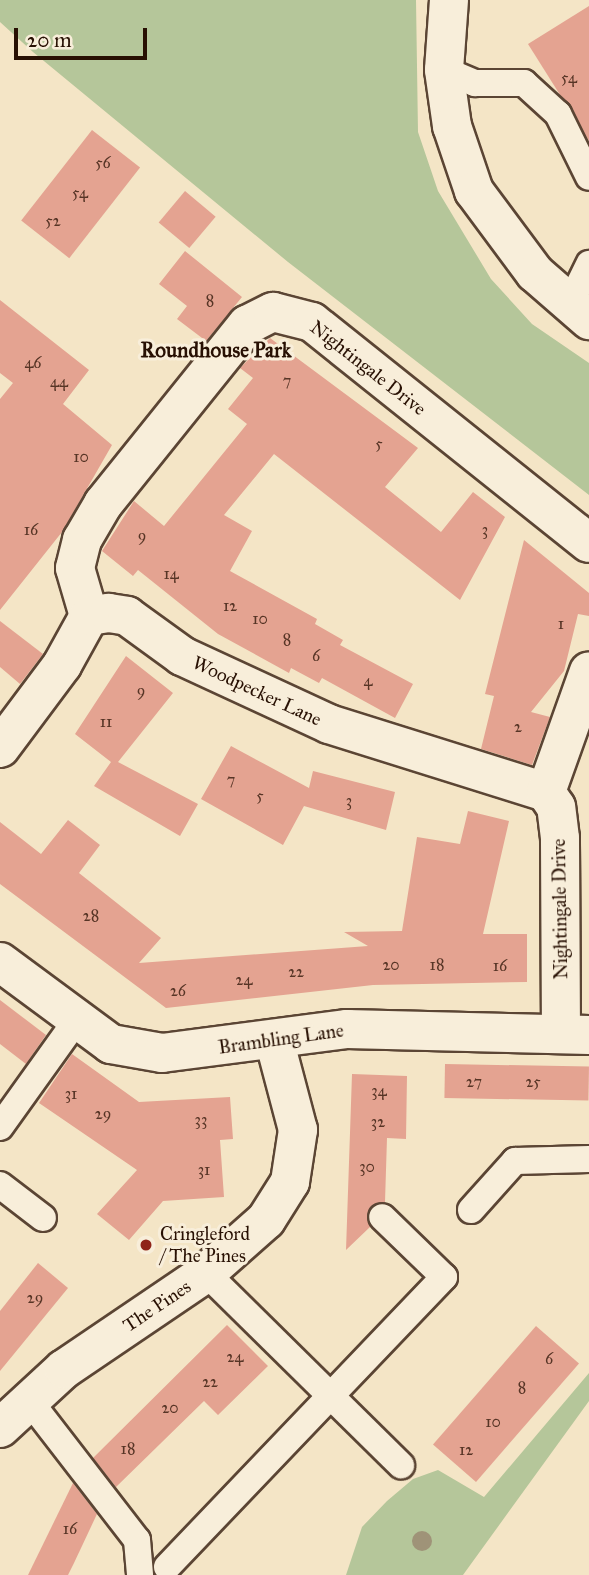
<!DOCTYPE html>
<html>
<head>
<meta charset="utf-8">
<style>
	body { margin:0 }
	#map { position:relative; width:589px; height:1575px; overflow:hidden; background:#f4e5c6; font-family:"IM FELL Great Primer",serif }
	div>[style] { position:absolute }
	[style*='--x'] { left:calc(var(--x)*1px); top:calc(var(--y)*1px); width:calc(var(--w)*1px); rotate:calc(var(--a)*1deg) }
	.green>* { inset:0; background:#b5c69a }
	.building>* { inset:0; background:#e4a391; transform-origin:0 0 }
	.roads { filter:drop-shadow(2px 0 #5b4534) drop-shadow(-2px 0 #5b4534) drop-shadow(0 2px #5b4534) drop-shadow(0 -2px #5b4534) }
	.lane>* { height:26px; margin:-13px; padding:0 13px; transform-origin:13px; border-radius:13px; background:#f8eeda }
	.street>* { height:38px; margin:-19px; padding:0 19px; transform-origin:19px; border-radius:19px; background:#f8eeda }
	.trees>* { width:20px; height:20px; margin:-10px; border-radius:50%; background:#9f9378 }
	.dots>* { width:19px; height:19px; translate:-50% -50%; box-sizing:border-box; border:4px solid #f8eeda; border-radius:50% }
	span { translate:-50% -50%; white-space:nowrap; text-align:center; line-height:1.15; -webkit-text-stroke:6px #f8eeda; paint-order:stroke }
	.number-label { font-size:16px; color:#573526 }
	.number-label span { -webkit-text-stroke-width:0 }
	.street-label { font-size:19px; color:#281003 }
	.poi-label { font-size:19px; color:#281003 }
	.left { translate:0 -50%; text-align:left }
	.neighbourhood-label { font-size:21px; color:#281003; font-weight:700 }
	.scale { position:absolute; left:14px; top:28px; width:133px; height:32px; box-sizing:border-box; border:4px solid #281003; border-top:0; padding-left:9px; font-size:21px; line-height:24px; white-space:nowrap; color:#281003; -webkit-text-stroke:5px #f8eeda; paint-order:stroke }
</style>
</head>
<body>
<div id="map">
	<div class="green">
		<div style="clip-path:polygon(0 0,416px 0,418px 132px,438px 191px,491px 279px,532px 324px,589px 363px,589px 495px,288px 262px,33px 52px,0 22px)"></div>
		<div style="clip-path:polygon(589px 1373px,589px 1401px,463px 1575px,346px 1575px,362px 1527px,387px 1501px,413px 1479px,438px 1470px,484px 1497px)"></div>
	</div>
	<div class="building">
		<div style="clip-path:polygon(589px 6px,589px 141px,528px 44px)"></div>
		<div style="left:92px;top:130px;width:61px;height:115px;rotate:38deg"></div>
		<div style="left:185px;top:191px;width:40px;height:41px;rotate:40deg"></div>
		<div style="clip-path:polygon(185px 251px,242px 297px,206px 341px,177px 319px,187px 306px,159px 284px)"></div>
		<div style="clip-path:polygon(0 300px,89px 370px,63px 404px,112px 445px,62px 532px,0 610px,0 399px,13px 383px,0 373px)"></div>
		<div style="clip-path:polygon(270px 338px,418px 448px,385px 487px,441px 532px,473px 492px,505px 517px,460px 600px,274px 454px,224px 515px,252px 531px,230px 571px,317px 619px,315px 624px,343px 640px,340px 645px,413px 684px,395px 718px,322px 678px,319px 683px,291px 668px,289px 673px,218px 634px,138px 570px,133px 576px,102px 551px,134px 501px,164px 526px,247px 424px,228px 409px,253px 378px,240px 368px)"></div>
		<div style="clip-path:polygon(524px 540px,589px 593px,589px 616px,578px 614px,564px 671px,531px 712px,550px 717px,532px 765px,481px 749px,494px 696px,485px 694px)"></div>
		<div style="clip-path:polygon(0 621px,43px 654px,20px 684px,0 667px)"></div>
		<div style="clip-path:polygon(126px 656px,173px 693px,118px 762px,198px 804px,180px 836px,94px 786px,111px 762px,75px 734px)"></div>
		<div style="clip-path:polygon(231px 746px,309px 788px,313px 771px,395px 792px,386px 830px,304px 806px,283px 845px,201px 799px)"></div>
		<div style="clip-path:polygon(468px 811px,509px 821px,483px 934px,527px 934px,527px 982px,373px 985px,166px 1008px,0 884px,0 822px,41px 854px,68px 820px,100px 845px,79px 873px,161px 938px,139px 963px,368px 946px,344px 932px,402px 931px,417px 837px,460px 844px)"></div>
		<div style="clip-path:polygon(0 1000px,46px 1035px,26px 1064px,0 1044px)"></div>
		<div style="clip-path:polygon(72px 1054px,139px 1102px,230px 1097px,233px 1139px,220px 1140px,224px 1197px,163px 1201px,129px 1240px,97px 1214px,137px 1170px,39px 1103px)"></div>
		<div style="left:445px;top:1064px;width:144px;height:34px;rotate:1deg"></div>
		<div style="clip-path:polygon(352px 1074px,407px 1076px,406px 1139px,387px 1138px,385px 1202px,370px 1207px,370px 1227px,346px 1250px)"></div>
		<div style="clip-path:polygon(38px 1263px,68px 1288px,0 1371px,0 1311px)"></div>
		<div style="clip-path:polygon(227px 1325px,268px 1366px,218px 1415px,204px 1401px,116px 1487px,93px 1458px)"></div>
		<div style="left:536px;top:1326px;width:57px;height:157px;rotate:41deg"></div>
		<div style="clip-path:polygon(73px 1483px,97px 1514px,74px 1563px,68px 1575px,28px 1575px)"></div>
	</div>
	<div class="roads">
		<div class="lane">
			<div style="--x:444;--y:70;--w:34;--a:23"></div>
			<div style="--x:475;--y:83;--w:49;--a:0"></div>
			<div style="--x:524;--y:83;--w:46;--a:42.4"></div>
			<div style="--x:558;--y:114;--w:70;--a:63.8"></div>
			<div style="--x:561;--y:297;--w:18;--a:-27"></div>
			<div style="--x:577;--y:289;--w:28;--a:-64"></div>
			<div style="--x:0;--y:1127;--w:130;--a:-54.4"></div>
			<div style="--x:0;--y:1185;--w:54;--a:37.5"></div>
			<div style="--x:471;--y:1210;--w:66;--a:-48.1"></div>
			<div style="--x:515;--y:1161;--w:74;--a:-1.5"></div>
			<div style="--x:206;--y:1273;--w:274;--a:44.6"></div>
			<div style="--x:28;--y:1399;--w:178;--a:52.3"></div>
			<div style="--x:137;--y:1540;--w:35;--a:85"></div>
			<div style="--x:167;--y:1567;--w:401;--a:-46.3"></div>
			<div style="--x:444;--y:1277;--w:86;--a:-135.9"></div>
		</div>
		<div class="street">
			<div style="--x:449;--y:0;--w:70;--a:94.1"></div>
			<div style="--x:444;--y:70;--w:57;--a:81.9"></div>
			<div style="--x:452;--y:126;--w:69;--a:71.3"></div>
			<div style="--x:474;--y:191;--w:102;--a:53.4"></div>
			<div style="--x:535;--y:273;--w:72;--a:41"></div>
			<div style="--x:89;--y:616;--w:50;--a:-106.3"></div>
			<div style="--x:75;--y:568;--w:29;--a:-76"></div>
			<div style="--x:82;--y:540;--w:42;--a:-59.7"></div>
			<div style="--x:103;--y:504;--w:230;--a:-51.2"></div>
			<div style="--x:247;--y:325;--w:29;--a:-27"></div>
			<div style="--x:273;--y:312;--w:40;--a:14.4"></div>
			<div style="--x:312;--y:322;--w:354;--a:38.6"></div>
			<div style="--x:0;--y:748;--w:104;--a:-53.2"></div>
			<div style="--x:62;--y:665;--w:56;--a:-61.1"></div>
			<div style="--x:89;--y:616;--w:20;--a:-9"></div>
			<div style="--x:109;--y:613;--w:18;--a:9"></div>
			<div style="--x:127;--y:616;--w:68;--a:36"></div>
			<div style="--x:182;--y:656;--w:162;--a:24.8"></div>
			<div style="--x:329;--y:724;--w:227;--a:17.4"></div>
			<div style="--x:0;--y:962;--w:138;--a:36.5"></div>
			<div style="--x:111;--y:1044;--w:52;--a:10"></div>
			<div style="--x:162;--y:1053;--w:187;--a:-7.4"></div>
			<div style="--x:347;--y:1029;--w:242;--a:1.4"></div>
			<div style="--x:561;--y:1034;--w:196;--a:-90.3"></div>
			<div style="--x:560;--y:838;--w:31;--a:-97"></div>
			<div style="--x:556;--y:807;--w:18;--a:-124"></div>
			<div style="--x:546;--y:792;--w:128;--a:-70.4"></div>
			<div style="--x:0;--y:1428;--w:87;--a:-42.7"></div>
			<div style="--x:64;--y:1369;--w:171;--a:-34.1"></div>
			<div style="--x:206;--y:1273;--w:80;--a:-41.5"></div>
			<div style="--x:266;--y:1220;--w:45;--a:-57.7"></div>
			<div style="--x:290;--y:1182;--w:53;--a:-81.3"></div>
			<div style="--x:298;--y:1130;--w:90;--a:-104.8"></div>
		</div>
	</div>
	<div class="trees">
		<div style="left:422px;top:1541px"></div>
	</div>
	<div class="dots">
		<div style="left:146px;top:1245px;background:#8f2418"></div>
	</div>
	<div class="number-label">
		<span style="left:569px;top:78px">54</span>
		<span style="left:103px;top:163px">56</span>
		<span style="left:80px;top:193px">54</span>
		<span style="left:53px;top:221px">52</span>
		<span style="left:210px;top:301px">8</span>
		<span style="left:33px;top:363px">46</span>
		<span style="left:287px;top:381px">7</span>
		<span style="left:59px;top:382px">44</span>
		<span style="left:379px;top:444px">5</span>
		<span style="left:81px;top:457px">10</span>
		<span style="left:31px;top:530px">16</span>
		<span style="left:485px;top:530px">3</span>
		<span style="left:142px;top:536px">9</span>
		<span style="left:171px;top:574px">14</span>
		<span style="left:230px;top:606px">12</span>
		<span style="left:260px;top:619px">10</span>
		<span style="left:561px;top:624px">1</span>
		<span style="left:287px;top:640px">8</span>
		<span style="left:316px;top:656px">6</span>
		<span style="left:368px;top:681px">4</span>
		<span style="left:141px;top:691px">9</span>
		<span style="left:106px;top:722px">11</span>
		<span style="left:518px;top:727px">2</span>
		<span style="left:231px;top:780px">7</span>
		<span style="left:260px;top:796px">5</span>
		<span style="left:349px;top:801px">3</span>
		<span style="left:91px;top:916px">28</span>
		<span style="left:391px;top:965px">20</span>
		<span style="left:437px;top:965px">18</span>
		<span style="left:500px;top:966px">16</span>
		<span style="left:296px;top:972px">22</span>
		<span style="left:244px;top:980px">24</span>
		<span style="left:178px;top:991px">26</span>
		<span style="left:474px;top:1082px">27</span>
		<span style="left:533px;top:1082px">25</span>
		<span style="left:379px;top:1091px">34</span>
		<span style="left:71px;top:1094px">31</span>
		<span style="left:103px;top:1114px">29</span>
		<span style="left:201px;top:1120px">33</span>
		<span style="left:378px;top:1122px">32</span>
		<span style="left:367px;top:1167px">30</span>
		<span style="left:204px;top:1170px">31</span>
		<span style="left:35px;top:1298px">29</span>
		<span style="left:235px;top:1357px">24</span>
		<span style="left:549px;top:1359px">6</span>
		<span style="left:210px;top:1382px">22</span>
		<span style="left:522px;top:1388px">8</span>
		<span style="left:170px;top:1408px">20</span>
		<span style="left:493px;top:1422px">10</span>
		<span style="left:128px;top:1449px">18</span>
		<span style="left:466px;top:1450px">12</span>
		<span style="left:70px;top:1529px">16</span>
	</div>
	<div class="street-label">
		<span style="left:368px;top:368px;rotate:38deg">Nightingale Drive</span>
		<span style="left:257px;top:691px;rotate:25deg">Woodpecker Lane</span>
		<span style="left:560px;top:909px;rotate:-91deg">Nightingale Drive</span>
		<span style="left:281px;top:1039px;rotate:-8deg">Brambling Lane</span>
		<span style="left:157px;top:1306px;rotate:-34deg">The Pines</span>
	</div>
	<div class="poi-label">
		<span class="left" style="left:160px;top:1245px">Cringleford<br>/ The Pines</span>
	</div>
	<div class="neighbourhood-label">
		<span style="left:216px;top:350px">Roundhouse Park</span>
	</div>
	<div class="scale">20 m</div>
</div>
</body>
</html>
